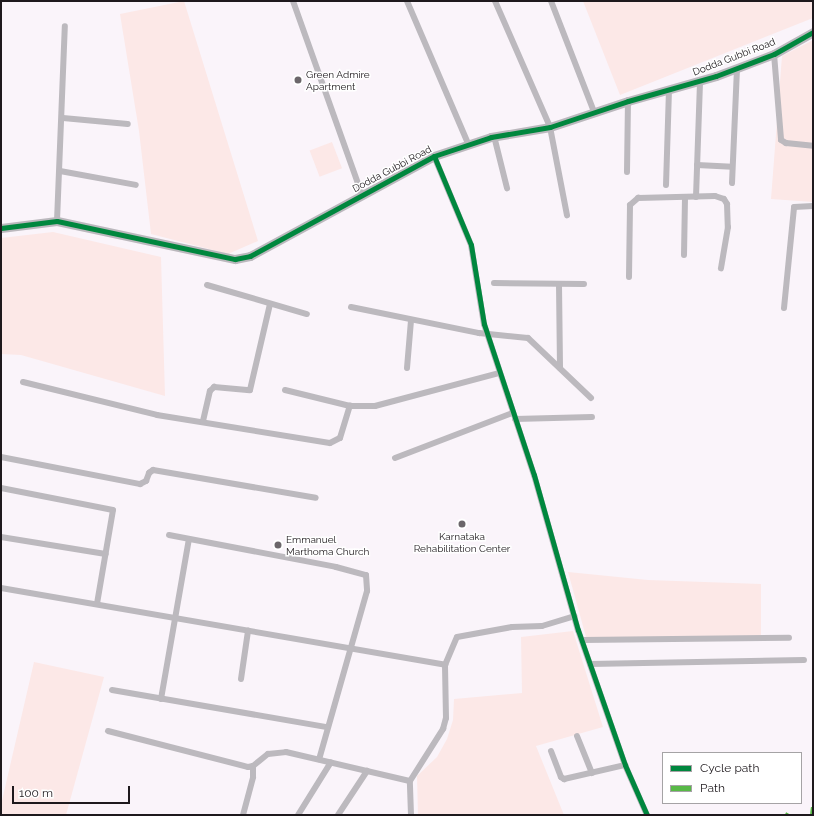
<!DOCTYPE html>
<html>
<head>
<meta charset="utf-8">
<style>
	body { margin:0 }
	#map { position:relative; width:814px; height:816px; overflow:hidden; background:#faf4fa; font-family:Raleway,sans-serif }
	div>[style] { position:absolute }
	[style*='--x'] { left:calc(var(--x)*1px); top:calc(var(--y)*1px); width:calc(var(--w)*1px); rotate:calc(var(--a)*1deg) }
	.green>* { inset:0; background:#fce8e7; transform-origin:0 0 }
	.street>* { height:6px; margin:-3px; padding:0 3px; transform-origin:3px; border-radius:3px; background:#bcb9be }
	.secondary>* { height:9px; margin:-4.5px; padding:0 4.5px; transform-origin:4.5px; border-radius:4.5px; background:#bbb8bd }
	.quiet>* { height:4px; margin-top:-2px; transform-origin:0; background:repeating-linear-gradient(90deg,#58b947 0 8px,transparent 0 12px) }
	.cycleway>* { height:5px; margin:-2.5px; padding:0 2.5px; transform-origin:2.5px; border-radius:2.5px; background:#00873e }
	.dots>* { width:11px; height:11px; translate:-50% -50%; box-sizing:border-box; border:2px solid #fff; border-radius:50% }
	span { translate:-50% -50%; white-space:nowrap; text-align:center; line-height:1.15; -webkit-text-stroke:3px #fff; paint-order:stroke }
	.street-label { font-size:10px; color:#1e191d }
	.poi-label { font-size:10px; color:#1e191d }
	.left { translate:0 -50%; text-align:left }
	.frame { position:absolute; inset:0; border:2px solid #1e191d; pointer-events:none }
	.legend { position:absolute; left:662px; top:752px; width:140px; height:52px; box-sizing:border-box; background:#fff; border:1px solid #a5a3a5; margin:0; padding:5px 7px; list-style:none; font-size:12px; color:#1e191d }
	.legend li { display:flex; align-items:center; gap:8px; height:20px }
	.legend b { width:20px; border:1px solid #a5a3a5 }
	.scale { position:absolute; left:12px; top:786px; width:118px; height:18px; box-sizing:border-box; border:2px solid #1e191d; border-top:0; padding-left:5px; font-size:12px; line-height:14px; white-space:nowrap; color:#1e191d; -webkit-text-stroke:3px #fff; paint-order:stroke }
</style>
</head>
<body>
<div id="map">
	<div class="green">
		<div style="clip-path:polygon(184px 1px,258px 241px,228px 254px,151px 234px,139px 131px,120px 14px)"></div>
		<div style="clip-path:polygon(583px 1px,813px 1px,813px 18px,620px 95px)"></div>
		<div style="clip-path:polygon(813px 40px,813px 202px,771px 199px,782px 56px)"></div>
		<div style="left:332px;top:142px;width:28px;height:24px;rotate:69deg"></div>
		<div style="clip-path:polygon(53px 232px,161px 257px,165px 396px,21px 355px,1px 354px,1px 238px)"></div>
		<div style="clip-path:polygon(568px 572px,648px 580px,761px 584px,761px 638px,586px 637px)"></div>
		<div style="clip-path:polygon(573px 631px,603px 727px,536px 746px,564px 815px,418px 815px,417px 776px,437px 757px,447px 739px,453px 720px,454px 699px,522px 693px,521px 637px)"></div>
		<div style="clip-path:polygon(34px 662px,104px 677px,66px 815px,1px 815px,1px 805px)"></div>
	</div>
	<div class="street">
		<div style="--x:293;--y:1;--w:206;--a:70.4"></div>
		<div style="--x:407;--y:1;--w:155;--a:66.8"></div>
		<div style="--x:495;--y:1;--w:137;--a:66.4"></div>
		<div style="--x:550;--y:127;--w:90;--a:79.1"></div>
		<div style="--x:551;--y:1;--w:119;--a:68.8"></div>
		<div style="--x:774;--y:54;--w:86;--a:85.3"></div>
		<div style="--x:781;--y:140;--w:6;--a:31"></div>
		<div style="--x:786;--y:143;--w:27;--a:6"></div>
		<div style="--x:63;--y:118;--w:65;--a:5.3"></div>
		<div style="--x:494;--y:136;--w:54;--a:76"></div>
		<div style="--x:434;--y:156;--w:96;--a:67.4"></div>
		<div style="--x:471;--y:245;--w:80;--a:80.7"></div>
		<div style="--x:484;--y:324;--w:159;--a:71.7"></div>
		<div style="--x:534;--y:475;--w:161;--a:74.2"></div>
		<div style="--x:578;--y:630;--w:143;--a:70.8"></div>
		<div style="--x:625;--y:765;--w:55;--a:66.3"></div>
		<div style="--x:697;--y:165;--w:35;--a:3"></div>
		<div style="--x:60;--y:171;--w:77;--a:10.4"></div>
		<div style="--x:627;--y:172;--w:71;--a:-89.2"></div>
		<div style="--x:732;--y:183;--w:115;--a:-87.5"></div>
		<div style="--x:666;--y:185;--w:96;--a:-88.2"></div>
		<div style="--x:696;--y:197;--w:117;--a:-88"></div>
		<div style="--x:57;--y:221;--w:195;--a:-87.7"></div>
		<div style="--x:684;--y:255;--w:58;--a:-89"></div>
		<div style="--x:629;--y:277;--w:72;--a:-89.2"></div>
		<div style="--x:630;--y:205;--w:11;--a:-41"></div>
		<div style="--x:638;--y:198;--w:77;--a:-1.5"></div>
		<div style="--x:715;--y:196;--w:9;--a:18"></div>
		<div style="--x:724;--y:199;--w:6;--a:59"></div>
		<div style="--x:727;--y:204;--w:23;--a:88"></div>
		<div style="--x:728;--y:227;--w:42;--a:99.7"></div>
		<div style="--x:494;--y:283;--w:90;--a:0.6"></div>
		<div style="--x:207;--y:285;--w:104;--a:16.2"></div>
		<div style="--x:559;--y:285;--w:83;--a:89.3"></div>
		<div style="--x:351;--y:307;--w:131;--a:11.5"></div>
		<div style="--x:479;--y:333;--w:49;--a:5.8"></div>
		<div style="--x:528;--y:338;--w:87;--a:43.6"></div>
		<div style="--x:784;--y:308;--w:101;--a:-84.3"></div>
		<div style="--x:794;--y:207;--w:19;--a:-3"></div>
		<div style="--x:407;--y:368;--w:48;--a:-85.2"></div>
		<div style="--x:23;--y:382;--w:138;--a:13.8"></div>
		<div style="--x:157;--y:415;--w:175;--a:9.2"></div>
		<div style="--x:330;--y:443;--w:11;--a:-27"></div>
		<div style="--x:340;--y:438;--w:34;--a:-73"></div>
		<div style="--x:350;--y:406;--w:25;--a:0"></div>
		<div style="--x:375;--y:406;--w:128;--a:-14.9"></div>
		<div style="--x:285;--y:390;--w:67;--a:13.8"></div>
		<div style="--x:515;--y:419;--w:77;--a:-1.5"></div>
		<div style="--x:203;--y:421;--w:31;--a:-77"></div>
		<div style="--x:210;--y:391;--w:6;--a:-45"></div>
		<div style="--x:214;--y:387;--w:36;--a:5"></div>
		<div style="--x:250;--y:390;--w:88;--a:-76.9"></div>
		<div style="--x:1;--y:457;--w:142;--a:11"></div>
		<div style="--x:140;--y:484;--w:7;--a:-27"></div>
		<div style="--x:146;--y:481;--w:9;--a:-69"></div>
		<div style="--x:149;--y:473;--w:5;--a:-37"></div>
		<div style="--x:153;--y:470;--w:165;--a:9.7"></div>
		<div style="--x:395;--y:458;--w:125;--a:-21"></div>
		<div style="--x:1;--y:488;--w:114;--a:11.1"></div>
		<div style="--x:113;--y:510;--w:95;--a:99.7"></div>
		<div style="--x:169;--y:535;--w:170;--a:10.8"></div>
		<div style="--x:336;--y:567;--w:31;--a:15"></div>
		<div style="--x:366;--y:575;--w:16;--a:86"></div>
		<div style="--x:367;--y:591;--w:175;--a:105.9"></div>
		<div style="--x:1;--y:537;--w:106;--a:9.2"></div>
		<div style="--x:1;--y:588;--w:451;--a:9.8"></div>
		<div style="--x:582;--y:640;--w:207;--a:-0.6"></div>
		<div style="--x:590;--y:664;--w:214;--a:-1.1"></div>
		<div style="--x:241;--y:679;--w:49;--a:-81.7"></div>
		<div style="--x:112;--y:690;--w:218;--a:9.8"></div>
		<div style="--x:161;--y:699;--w:162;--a:-80.1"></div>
		<div style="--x:108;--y:731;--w:145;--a:14.4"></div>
		<div style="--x:248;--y:767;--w:5;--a:-11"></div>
		<div style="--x:253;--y:766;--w:19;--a:-39"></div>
		<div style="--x:268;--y:754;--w:18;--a:-6"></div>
		<div style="--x:286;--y:752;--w:127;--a:13.2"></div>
		<div style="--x:577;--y:736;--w:40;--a:68"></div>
		<div style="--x:551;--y:751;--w:28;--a:69"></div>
		<div style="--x:561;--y:777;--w:4;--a:34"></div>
		<div style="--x:564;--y:779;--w:63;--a:-12.9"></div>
		<div style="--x:243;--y:815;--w:39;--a:-75"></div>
		<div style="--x:253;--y:777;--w:11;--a:-90"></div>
		<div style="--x:298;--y:815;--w:62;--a:-58.1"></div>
		<div style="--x:338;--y:815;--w:53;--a:-56.6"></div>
		<div style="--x:411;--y:815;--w:34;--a:-92"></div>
		<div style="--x:410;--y:781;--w:62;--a:-57.6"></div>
		<div style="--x:443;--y:729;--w:11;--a:-75"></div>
		<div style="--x:446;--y:718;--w:53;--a:-91.1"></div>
		<div style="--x:445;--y:665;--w:30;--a:-67"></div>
		<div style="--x:457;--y:637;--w:56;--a:-10.3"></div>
		<div style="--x:512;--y:627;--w:30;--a:-2"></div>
		<div style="--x:542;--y:626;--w:34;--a:-17"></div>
	</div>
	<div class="secondary">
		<div style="--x:1;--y:228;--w:56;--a:-7.1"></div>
		<div style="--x:57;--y:221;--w:182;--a:12.1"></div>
		<div style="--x:235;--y:259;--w:15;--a:-11"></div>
		<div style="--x:250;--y:256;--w:209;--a:-28.5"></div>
		<div style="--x:434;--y:156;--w:60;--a:-18.4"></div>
		<div style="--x:491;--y:137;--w:60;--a:-9.6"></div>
		<div style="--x:550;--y:127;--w:82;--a:-18.4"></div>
		<div style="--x:628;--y:101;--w:91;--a:-15.9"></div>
		<div style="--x:716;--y:76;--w:62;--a:-20.8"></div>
		<div style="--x:774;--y:54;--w:45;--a:-29.4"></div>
	</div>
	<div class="quiet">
		<div style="--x:787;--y:815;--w:2;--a:-63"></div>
		<div style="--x:812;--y:815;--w:8;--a:-83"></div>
	</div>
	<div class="cycleway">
		<div style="--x:434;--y:156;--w:96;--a:67.4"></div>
		<div style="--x:471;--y:245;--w:80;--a:80.7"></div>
		<div style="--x:484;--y:324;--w:159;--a:71.7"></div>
		<div style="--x:534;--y:475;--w:161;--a:74.2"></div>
		<div style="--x:578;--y:630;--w:143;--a:70.8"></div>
		<div style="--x:625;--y:765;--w:55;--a:66.3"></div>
		<div style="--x:1;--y:228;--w:56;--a:-7.1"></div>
		<div style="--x:57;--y:221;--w:182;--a:12.1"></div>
		<div style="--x:235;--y:259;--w:15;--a:-11"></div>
		<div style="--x:250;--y:256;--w:209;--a:-28.5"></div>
		<div style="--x:434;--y:156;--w:60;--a:-18.4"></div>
		<div style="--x:491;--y:137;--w:60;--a:-9.6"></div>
		<div style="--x:550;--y:127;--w:82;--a:-18.4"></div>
		<div style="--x:628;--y:101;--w:91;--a:-15.9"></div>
		<div style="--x:716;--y:76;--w:62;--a:-20.8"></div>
		<div style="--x:774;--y:54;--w:45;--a:-29.4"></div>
	</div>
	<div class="dots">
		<div style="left:298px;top:80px;background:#6b666a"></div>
		<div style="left:462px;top:524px;background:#6b666a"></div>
		<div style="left:278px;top:545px;background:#6b666a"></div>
	</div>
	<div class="street-label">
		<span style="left:734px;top:57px;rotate:-21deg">Dodda Gubbi Road</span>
		<span style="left:392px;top:169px;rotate:-28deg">Dodda Gubbi Road</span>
	</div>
	<div class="poi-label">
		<span class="left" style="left:306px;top:80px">Green Admire<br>Apartment</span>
		<span style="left:462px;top:542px">Karnataka<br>Rehabilitation Center</span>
		<span class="left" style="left:286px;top:545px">Emmanuel<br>Marthoma Church</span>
	</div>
	<div class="frame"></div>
	<ul class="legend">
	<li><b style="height:5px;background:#00873e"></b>Cycle path</li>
	<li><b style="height:5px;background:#58b947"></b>Path</li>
	</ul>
	<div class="scale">100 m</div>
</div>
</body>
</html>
